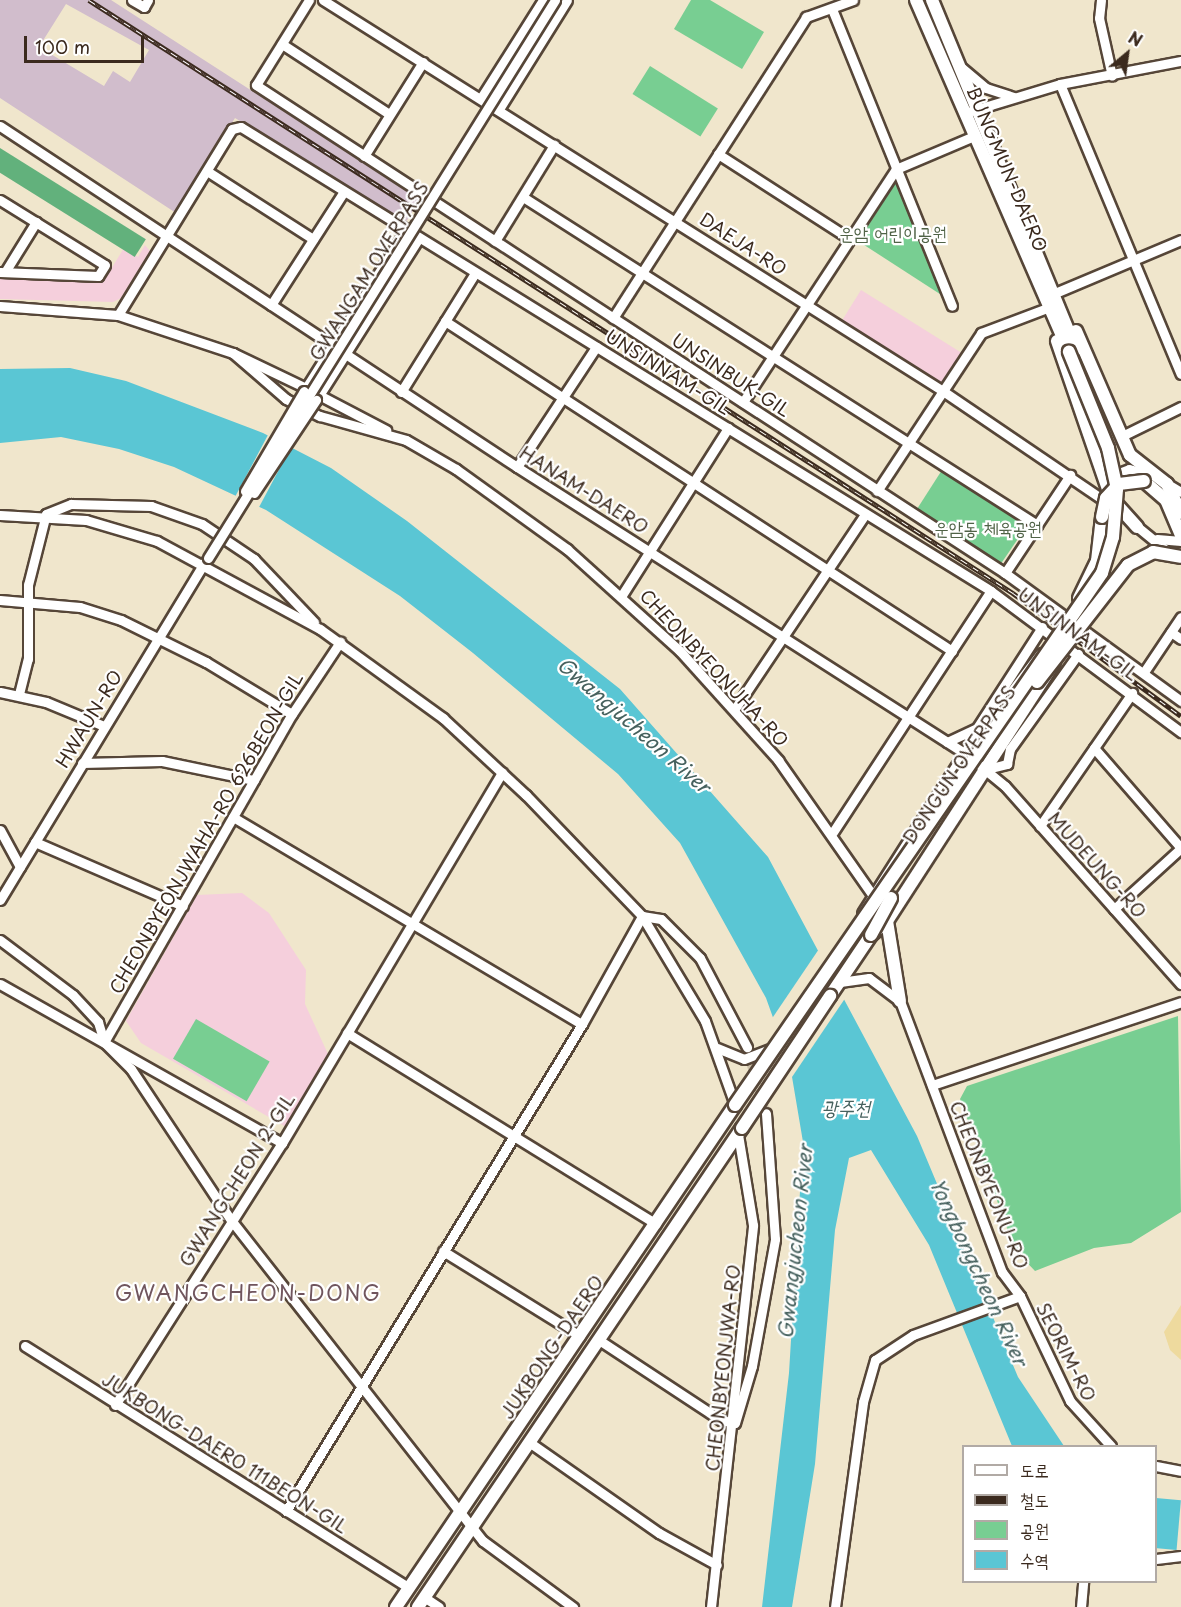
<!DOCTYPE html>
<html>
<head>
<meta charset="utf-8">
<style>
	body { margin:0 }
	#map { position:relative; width:1181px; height:1607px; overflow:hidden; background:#f0e6cc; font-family:"Playpen Sans","Poor Story",sans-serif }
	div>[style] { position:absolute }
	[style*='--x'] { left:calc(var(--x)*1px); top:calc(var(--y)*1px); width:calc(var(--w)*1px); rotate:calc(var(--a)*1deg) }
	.built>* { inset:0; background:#f5cfdc; transform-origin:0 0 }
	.industrial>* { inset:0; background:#d1bdcc }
	.green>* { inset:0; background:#78ce92; transform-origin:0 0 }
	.forest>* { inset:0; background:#62b17c; transform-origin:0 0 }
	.sand>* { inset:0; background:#eeda9e }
	.water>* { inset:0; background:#5ac6d4; transform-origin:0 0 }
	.pier>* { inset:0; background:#f0e6cc; transform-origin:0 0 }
	.minor-tunnel>* { height:9px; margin-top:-4.5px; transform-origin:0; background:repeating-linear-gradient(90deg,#ccc0a9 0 9px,transparent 0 13.5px) }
	.roads { filter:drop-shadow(2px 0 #564638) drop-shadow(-2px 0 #564638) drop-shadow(0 2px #564638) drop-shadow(0 -2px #564638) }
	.minor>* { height:9px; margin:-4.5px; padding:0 4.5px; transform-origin:4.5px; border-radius:4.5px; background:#fff }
	.major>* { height:12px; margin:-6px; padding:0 6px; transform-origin:6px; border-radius:6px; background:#fff }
	.rail>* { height:4.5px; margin-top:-2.25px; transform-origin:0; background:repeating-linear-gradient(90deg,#fff 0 7px,#3b2a1e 0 14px); box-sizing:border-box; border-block:2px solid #3b2a1e }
	.bridges { filter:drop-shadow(2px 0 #564638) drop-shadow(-2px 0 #564638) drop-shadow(0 2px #564638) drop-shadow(0 -2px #564638) }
	.minor-bridge>* { height:9px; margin:-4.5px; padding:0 4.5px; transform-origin:4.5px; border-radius:4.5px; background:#fff }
	.major-bridge>* { height:12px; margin:-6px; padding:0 6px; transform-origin:6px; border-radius:6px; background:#fff }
	span { translate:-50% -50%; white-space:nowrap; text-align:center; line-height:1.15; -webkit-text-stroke:4.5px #fff; paint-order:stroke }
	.street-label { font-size:18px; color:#3b2a1e }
	.park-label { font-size:18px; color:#506347 }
	.water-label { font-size:20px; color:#46615e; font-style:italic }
	.quarter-label { font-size:21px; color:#70555d; letter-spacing:1.5px }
	.legend { position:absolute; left:962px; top:1445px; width:195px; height:138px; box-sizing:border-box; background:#fff; border:2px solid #b1aaa5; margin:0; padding:8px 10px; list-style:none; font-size:18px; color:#3b2a1e }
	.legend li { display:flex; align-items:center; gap:12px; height:30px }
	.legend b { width:30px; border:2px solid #b1aaa5 }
	.north { position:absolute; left:1097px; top:24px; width:60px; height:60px; -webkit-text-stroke:4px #fff; paint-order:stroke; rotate:29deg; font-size:16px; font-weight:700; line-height:24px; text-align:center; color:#3b2a1e }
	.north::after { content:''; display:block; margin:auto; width:21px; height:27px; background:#3b2a1e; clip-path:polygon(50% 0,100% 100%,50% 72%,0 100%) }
	.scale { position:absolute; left:24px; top:36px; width:120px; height:27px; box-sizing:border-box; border:3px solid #3b2a1e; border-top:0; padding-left:8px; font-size:18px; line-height:21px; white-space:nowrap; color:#3b2a1e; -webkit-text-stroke:4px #fff; paint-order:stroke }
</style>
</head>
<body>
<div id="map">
	<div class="built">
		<div style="clip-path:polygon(145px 245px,150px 251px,121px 298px,113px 302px,0 299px,0 277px,103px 282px,124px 248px,138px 257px)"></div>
		<div style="left:861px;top:290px;width:118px;height:40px;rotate:32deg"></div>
		<div style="clip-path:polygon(242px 893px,269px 913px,306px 970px,305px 1004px,328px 1054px,286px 1127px,141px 1043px,126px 1021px,197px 895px)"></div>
	</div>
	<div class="industrial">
		<div style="clip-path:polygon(evenodd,0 0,111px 0,420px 199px,406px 222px,235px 118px,176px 213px,0 98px,0 0,66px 4px,149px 50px,130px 82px,113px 71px,104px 86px,39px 47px,66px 4px)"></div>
	</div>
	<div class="green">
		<div style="clip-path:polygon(691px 0,710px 0,764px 32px,742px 69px,674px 29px)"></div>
		<div style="left:650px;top:66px;width:80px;height:33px;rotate:32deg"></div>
		<div style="clip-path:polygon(898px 179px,943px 296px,858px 241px)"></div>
		<div style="clip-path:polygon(942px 470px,1023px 523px,1024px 530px,1000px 565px,917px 509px)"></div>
		<div style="clip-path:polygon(1178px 1016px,1181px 1212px,1131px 1243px,1094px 1248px,1035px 1271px,1015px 1250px,960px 1099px,967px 1086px)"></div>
		<div style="left:196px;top:1019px;width:85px;height:46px;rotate:30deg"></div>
	</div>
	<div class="forest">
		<div style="left:0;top:148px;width:172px;height:21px;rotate:32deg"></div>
	</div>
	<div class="sand">
		<div style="clip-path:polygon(1181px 1305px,1181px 1360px,1170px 1350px,1164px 1332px)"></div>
	</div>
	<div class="water">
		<div style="clip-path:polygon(70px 368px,126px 381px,263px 433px,331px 468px,407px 521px,620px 689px,768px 857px,917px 1136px,1018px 1377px,1064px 1446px,1012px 1446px,929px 1245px,871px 1150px,849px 1158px,835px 1230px,815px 1464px,792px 1607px,762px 1607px,789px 1373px,803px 1142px,790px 1065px,766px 998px,680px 843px,618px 774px,473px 653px,400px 596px,266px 510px,174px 467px,119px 449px,61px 437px,0 443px,0 369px)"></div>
		<div style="left:1156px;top:1498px;width:25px;height:50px;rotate:5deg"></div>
	</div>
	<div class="pier">
		<div style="left:269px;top:433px;width:26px;height:75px;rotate:28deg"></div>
		<div style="clip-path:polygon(821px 946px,848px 994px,790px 1080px,771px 1020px)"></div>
	</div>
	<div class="minor-tunnel">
		<div style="--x:747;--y:1050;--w:66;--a:73.2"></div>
	</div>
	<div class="roads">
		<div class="minor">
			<div style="--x:132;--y:0;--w:14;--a:30"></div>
			<div style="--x:144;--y:7;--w:8;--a:-60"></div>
			<div style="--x:309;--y:0;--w:100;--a:121.9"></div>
			<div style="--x:256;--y:85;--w:894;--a:33.09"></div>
			<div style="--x:1005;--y:573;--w:218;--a:36"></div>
			<div style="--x:323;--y:0;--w:733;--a:32.24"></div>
			<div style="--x:943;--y:391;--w:201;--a:34.2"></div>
			<div style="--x:1101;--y:0;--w:18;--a:96"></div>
			<div style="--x:1099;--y:18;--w:59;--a:77.4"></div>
			<div style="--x:832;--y:9;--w:320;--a:68"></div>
			<div style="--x:282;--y:44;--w:128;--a:33.2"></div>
			<div style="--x:962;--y:68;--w:31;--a:40"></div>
			<div style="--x:986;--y:88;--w:29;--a:18"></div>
			<div style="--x:1060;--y:84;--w:314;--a:67.4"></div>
			<div style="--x:481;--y:98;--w:116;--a:-57.7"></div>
			<div style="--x:499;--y:109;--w:128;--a:-58"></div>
			<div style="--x:971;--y:111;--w:93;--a:-16.9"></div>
			<div style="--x:1060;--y:84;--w:123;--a:-10.8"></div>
			<div style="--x:0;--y:126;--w:619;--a:33.41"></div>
			<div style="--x:517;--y:467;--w:533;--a:32.59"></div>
			<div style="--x:966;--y:754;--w:50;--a:39.4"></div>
			<div style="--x:1005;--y:786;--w:265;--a:48.4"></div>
			<div style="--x:718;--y:154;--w:157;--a:32.8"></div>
			<div style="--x:364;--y:156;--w:111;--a:-57.9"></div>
			<div style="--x:207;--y:171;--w:126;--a:32.7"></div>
			<div style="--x:523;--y:197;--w:610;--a:32.54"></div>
			<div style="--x:0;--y:200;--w:123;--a:31.8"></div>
			<div style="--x:105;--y:265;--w:13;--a:122"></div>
			<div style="--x:98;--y:276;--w:98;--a:-177.7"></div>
			<div style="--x:495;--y:241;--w:113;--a:-58.4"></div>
			<div style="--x:5;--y:272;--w:59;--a:-58.2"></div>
			<div style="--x:1055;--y:293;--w:137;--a:-22.8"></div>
			<div style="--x:271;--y:305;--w:133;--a:-57.3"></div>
			<div style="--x:0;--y:306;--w:118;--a:4.4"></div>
			<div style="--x:118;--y:315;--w:121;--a:18.3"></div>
			<div style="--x:233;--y:353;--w:70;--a:41"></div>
			<div style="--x:286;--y:399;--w:38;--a:27"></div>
			<div style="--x:320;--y:416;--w:89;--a:15.6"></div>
			<div style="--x:406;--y:440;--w:58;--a:30.1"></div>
			<div style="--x:456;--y:469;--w:137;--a:35.8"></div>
			<div style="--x:567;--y:549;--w:152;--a:42.1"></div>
			<div style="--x:680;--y:651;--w:147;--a:48"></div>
			<div style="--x:778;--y:760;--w:164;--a:55"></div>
			<div style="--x:118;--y:315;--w:218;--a:-58.5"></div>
			<div style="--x:232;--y:129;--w:9;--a:-13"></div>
			<div style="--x:241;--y:127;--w:882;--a:31.74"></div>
			<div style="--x:991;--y:591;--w:237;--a:36.6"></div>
			<div style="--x:613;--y:318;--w:358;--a:-57.3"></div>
			<div style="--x:806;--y:17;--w:50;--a:-19.9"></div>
			<div style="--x:445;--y:321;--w:605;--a:33.06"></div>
			<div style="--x:233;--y:353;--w:81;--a:25.6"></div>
			<div style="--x:304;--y:391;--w:189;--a:-57.7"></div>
			<div style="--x:401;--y:392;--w:140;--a:-58.1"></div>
			<div style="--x:319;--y:395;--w:76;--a:27.6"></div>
			<div style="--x:316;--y:400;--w:191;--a:-57.6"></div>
			<div style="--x:743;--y:402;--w:279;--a:-56.7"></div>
			<div style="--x:896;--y:169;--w:85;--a:-22.9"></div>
			<div style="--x:1122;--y:436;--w:66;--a:-26.2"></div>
			<div style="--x:517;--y:467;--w:144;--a:-56.6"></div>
			<div style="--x:1111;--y:476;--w:19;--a:-21"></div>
			<div style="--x:1129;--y:469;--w:23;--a:15"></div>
			<div style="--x:1166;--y:483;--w:17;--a:31"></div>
			<div style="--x:877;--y:491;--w:189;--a:-56.6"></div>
			<div style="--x:981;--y:333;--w:71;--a:-20.7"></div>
			<div style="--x:0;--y:515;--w:86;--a:3.3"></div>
			<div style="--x:86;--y:520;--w:74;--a:16.5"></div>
			<div style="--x:157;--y:541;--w:185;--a:28.4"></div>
			<div style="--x:320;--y:629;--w:152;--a:35.9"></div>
			<div style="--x:443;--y:718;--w:113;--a:42.9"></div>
			<div style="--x:526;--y:795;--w:168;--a:46.2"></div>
			<div style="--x:642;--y:916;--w:122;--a:59"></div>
			<div style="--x:705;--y:1021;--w:89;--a:70.3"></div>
			<div style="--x:1134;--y:524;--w:49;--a:39.2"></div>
			<div style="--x:1157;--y:539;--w:24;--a:5"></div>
			<div style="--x:1005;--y:573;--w:118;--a:-56.4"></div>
			<div style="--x:622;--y:595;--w:198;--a:-57.6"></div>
			<div style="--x:0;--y:600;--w:80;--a:5"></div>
			<div style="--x:80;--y:607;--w:43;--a:17.6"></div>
			<div style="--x:121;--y:620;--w:95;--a:26.3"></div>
			<div style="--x:206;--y:662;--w:100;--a:31.2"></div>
			<div style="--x:1171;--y:632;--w:12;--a:35"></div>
			<div style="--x:1144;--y:672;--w:66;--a:-56.1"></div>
			<div style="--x:0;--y:692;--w:47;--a:12.3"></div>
			<div style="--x:46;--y:702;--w:63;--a:22.5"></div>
			<div style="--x:19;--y:694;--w:36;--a:-76"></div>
			<div style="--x:28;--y:659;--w:74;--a:-90"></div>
			<div style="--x:28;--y:585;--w:73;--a:-75.8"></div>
			<div style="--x:46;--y:514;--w:27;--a:-22"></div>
			<div style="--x:71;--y:504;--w:80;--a:1.4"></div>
			<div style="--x:151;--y:506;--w:54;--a:19.4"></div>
			<div style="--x:202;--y:524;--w:63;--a:33.9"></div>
			<div style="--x:254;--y:559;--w:87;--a:46.4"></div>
			<div style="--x:734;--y:710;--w:236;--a:-56.2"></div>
			<div style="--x:947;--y:742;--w:33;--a:-25"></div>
			<div style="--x:977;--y:728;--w:120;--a:-57.2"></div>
			<div style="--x:1094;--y:748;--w:133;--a:49"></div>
			<div style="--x:82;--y:763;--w:80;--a:-1.4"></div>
			<div style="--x:162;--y:761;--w:94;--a:11.7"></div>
			<div style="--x:987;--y:769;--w:21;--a:-14"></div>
			<div style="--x:1007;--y:764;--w:15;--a:-79"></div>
			<div style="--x:1010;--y:749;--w:117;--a:-54.4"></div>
			<div style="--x:233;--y:817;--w:406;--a:30.7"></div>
			<div style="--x:1040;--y:826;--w:162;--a:-55.3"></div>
			<div style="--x:0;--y:830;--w:42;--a:61.6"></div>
			<div style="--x:833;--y:832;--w:288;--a:-56.8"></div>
			<div style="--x:35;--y:842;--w:161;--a:23.4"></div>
			<div style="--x:0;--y:900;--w:395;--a:-58.8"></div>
			<div style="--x:1114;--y:909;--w:91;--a:-42.3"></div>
			<div style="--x:0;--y:940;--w:91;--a:37"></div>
			<div style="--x:73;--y:995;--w:37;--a:47"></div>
			<div style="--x:98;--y:1022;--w:21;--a:73"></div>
			<div style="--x:104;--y:1042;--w:38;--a:45"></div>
			<div style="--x:131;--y:1069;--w:181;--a:56.5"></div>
			<div style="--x:231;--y:1220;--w:408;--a:51.9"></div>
			<div style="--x:483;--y:1541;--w:112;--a:36.3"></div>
			<div style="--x:840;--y:982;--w:29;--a:-8"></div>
			<div style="--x:869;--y:978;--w:39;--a:37"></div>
			<div style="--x:900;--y:1001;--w:290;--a:69.4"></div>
			<div style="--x:1002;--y:1272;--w:30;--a:53"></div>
			<div style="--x:1020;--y:1296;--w:116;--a:64.5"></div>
			<div style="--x:1070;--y:1401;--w:61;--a:47.7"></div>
			<div style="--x:0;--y:984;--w:324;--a:29.4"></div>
			<div style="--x:347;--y:1033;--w:363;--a:31.7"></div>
			<div style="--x:104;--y:1042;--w:378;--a:-60.2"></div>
			<div style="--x:292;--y:714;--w:87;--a:-56.3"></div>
			<div style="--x:717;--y:1048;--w:29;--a:22"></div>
			<div style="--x:744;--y:1059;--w:30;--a:-21"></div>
			<div style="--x:932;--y:1085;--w:262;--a:-18.4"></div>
			<div style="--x:443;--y:1251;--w:161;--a:31.8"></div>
			<div style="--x:599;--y:1340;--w:146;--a:33.3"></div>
			<div style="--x:721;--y:1420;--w:14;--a:12"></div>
			<div style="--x:735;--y:1423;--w:59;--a:-73.4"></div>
			<div style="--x:752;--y:1366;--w:129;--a:-79.7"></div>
			<div style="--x:775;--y:1239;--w:126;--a:-94.1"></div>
			<div style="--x:25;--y:1346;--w:454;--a:32.2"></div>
			<div style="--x:115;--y:1405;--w:311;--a:-57.5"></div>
			<div style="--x:282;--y:1143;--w:431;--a:-59.3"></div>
			<div style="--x:529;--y:1442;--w:159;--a:35"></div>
			<div style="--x:659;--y:1533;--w:66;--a:28.9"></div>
			<div style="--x:1156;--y:1466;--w:25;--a:11"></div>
			<div style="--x:286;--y:1511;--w:570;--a:-58.71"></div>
			<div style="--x:582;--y:1024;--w:124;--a:-60.9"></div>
			<div style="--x:642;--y:916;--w:19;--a:9"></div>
			<div style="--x:661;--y:919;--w:55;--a:45"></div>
			<div style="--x:700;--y:958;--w:101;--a:62.2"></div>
			<div style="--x:1156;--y:1559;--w:25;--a:-7"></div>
			<div style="--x:424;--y:1597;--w:18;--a:34"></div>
			<div style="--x:711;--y:1607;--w:384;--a:-83.7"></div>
			<div style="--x:753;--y:1225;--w:92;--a:-99.4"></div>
			<div style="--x:835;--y:1607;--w:207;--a:-82.2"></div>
			<div style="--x:863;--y:1402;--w:44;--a:-74.1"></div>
			<div style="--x:875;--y:1360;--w:45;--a:-33.3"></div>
			<div style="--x:913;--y:1335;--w:114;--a:-20"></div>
			<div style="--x:1081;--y:1607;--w:25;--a:-85"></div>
		</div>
		<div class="major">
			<div style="--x:916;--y:0;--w:384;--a:66.5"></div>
			<div style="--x:932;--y:0;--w:378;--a:67.6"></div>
			<div style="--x:1076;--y:331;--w:135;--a:66.5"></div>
			<div style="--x:1130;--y:455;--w:47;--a:38.1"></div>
			<div style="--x:1167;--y:484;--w:32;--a:64"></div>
			<div style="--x:1057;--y:341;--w:166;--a:71"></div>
			<div style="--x:1111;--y:498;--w:39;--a:48"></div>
			<div style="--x:1144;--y:481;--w:29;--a:41"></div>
			<div style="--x:1166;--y:500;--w:38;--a:67"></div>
			<div style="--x:1079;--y:598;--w:41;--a:-64.1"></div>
			<div style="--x:1097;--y:561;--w:44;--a:-83.5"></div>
			<div style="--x:864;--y:914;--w:190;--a:-57.5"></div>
			<div style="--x:966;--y:754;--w:125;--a:-52.5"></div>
			<div style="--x:887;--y:921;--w:81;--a:80.8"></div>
			<div style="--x:830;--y:996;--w:73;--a:-56.1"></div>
			<div style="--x:871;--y:935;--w:21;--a:-41"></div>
			<div style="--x:887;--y:921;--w:307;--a:-57.1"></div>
			<div style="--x:396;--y:1607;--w:606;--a:-55.97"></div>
			<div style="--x:418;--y:1607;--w:578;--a:-55.93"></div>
		</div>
	</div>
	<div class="rail">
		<div style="--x:89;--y:0;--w:1098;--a:32.69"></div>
		<div style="--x:1013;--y:593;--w:208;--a:36.2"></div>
	</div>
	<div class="bridges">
		<div class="minor-bridge">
			<div style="--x:245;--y:491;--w:116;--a:-59.5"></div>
			<div style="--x:254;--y:493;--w:112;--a:-56.3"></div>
			<div style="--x:208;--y:558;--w:657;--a:-58.12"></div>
		</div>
		<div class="major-bridge">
			<div style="--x:1102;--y:517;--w:19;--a:-78"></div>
			<div style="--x:1106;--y:498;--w:19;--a:-47"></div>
			<div style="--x:1119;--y:484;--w:25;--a:-7"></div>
			<div style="--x:1037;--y:682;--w:148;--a:-52.1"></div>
			<div style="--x:1128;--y:565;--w:28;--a:-27"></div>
			<div style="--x:1153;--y:552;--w:28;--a:10"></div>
			<div style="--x:871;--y:935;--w:42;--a:-61.6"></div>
			<div style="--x:735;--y:1105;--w:646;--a:-55.4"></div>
			<div style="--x:1102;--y:573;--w:38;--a:-73"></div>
			<div style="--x:1113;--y:537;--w:48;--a:-85.2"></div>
			<div style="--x:1117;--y:489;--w:42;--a:-102.4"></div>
			<div style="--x:1108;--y:448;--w:104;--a:-112.1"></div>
			<div style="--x:742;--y:1128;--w:159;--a:-56.3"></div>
		</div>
	</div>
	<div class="street-label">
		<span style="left:1007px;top:169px;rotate:67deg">BUNGMUN-DAERO</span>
		<span style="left:743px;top:244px;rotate:33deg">DAEJA-RO</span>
		<span style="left:369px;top:271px;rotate:-58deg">GWANGAM OVERPASS</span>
		<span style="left:668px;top:372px;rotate:32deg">UNSINNAM-GIL</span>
		<span style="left:731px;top:375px;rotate:33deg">UNSINBUK-GIL</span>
		<span style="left:584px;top:490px;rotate:32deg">HANAM-DAERO</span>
		<span style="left:1078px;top:634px;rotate:36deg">UNSINNAM-GIL</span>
		<span style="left:714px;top:668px;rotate:47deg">CHEONBYEONUHA-RO</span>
		<span style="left:89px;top:719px;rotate:-59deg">HWAUN-RO</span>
		<span style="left:959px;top:765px;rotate:-56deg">DONGUN OVERPASS</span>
		<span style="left:206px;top:833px;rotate:-60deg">CHEONBYEONJWAHA-RO 626BEON-GIL</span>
		<span style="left:1097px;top:865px;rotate:48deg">MUDEUNG-RO</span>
		<span style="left:237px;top:1180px;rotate:-58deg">GWANGCHEON 2-GIL</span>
		<span style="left:989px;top:1185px;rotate:68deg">CHEONBYEONU-RO</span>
		<span style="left:552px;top:1347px;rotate:-56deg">JUKBONG-DAERO</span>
		<span style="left:1066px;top:1352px;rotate:63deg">SEORIM-RO</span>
		<span style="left:723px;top:1368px;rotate:-84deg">CHEONBYEONJWA-RO</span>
		<span style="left:225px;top:1453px;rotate:32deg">JUKBONG-DAERO 111BEON-GIL</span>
	</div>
	<div class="park-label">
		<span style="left:893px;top:233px">운암 어린이공원</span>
		<span style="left:988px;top:528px">운암동 체육공원</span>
	</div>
	<div class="water-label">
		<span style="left:634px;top:725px;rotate:41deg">Gwangjucheon River</span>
		<span style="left:846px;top:1107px">광주천</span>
		<span style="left:795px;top:1242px;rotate:-84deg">Gwangjucheon River</span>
		<span style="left:979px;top:1272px;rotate:65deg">Yongbongcheon River</span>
	</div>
	<div class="quarter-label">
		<span style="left:248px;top:1292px">GWANGCHEON-DONG</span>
	</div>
	<ul class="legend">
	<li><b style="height:8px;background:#fff"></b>도로</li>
	<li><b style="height:8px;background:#3b2a1e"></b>철도</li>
	<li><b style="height:16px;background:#78ce92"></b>공원</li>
	<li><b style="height:16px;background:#5ac6d4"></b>수역</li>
	</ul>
	<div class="north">N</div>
	<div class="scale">100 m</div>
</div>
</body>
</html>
